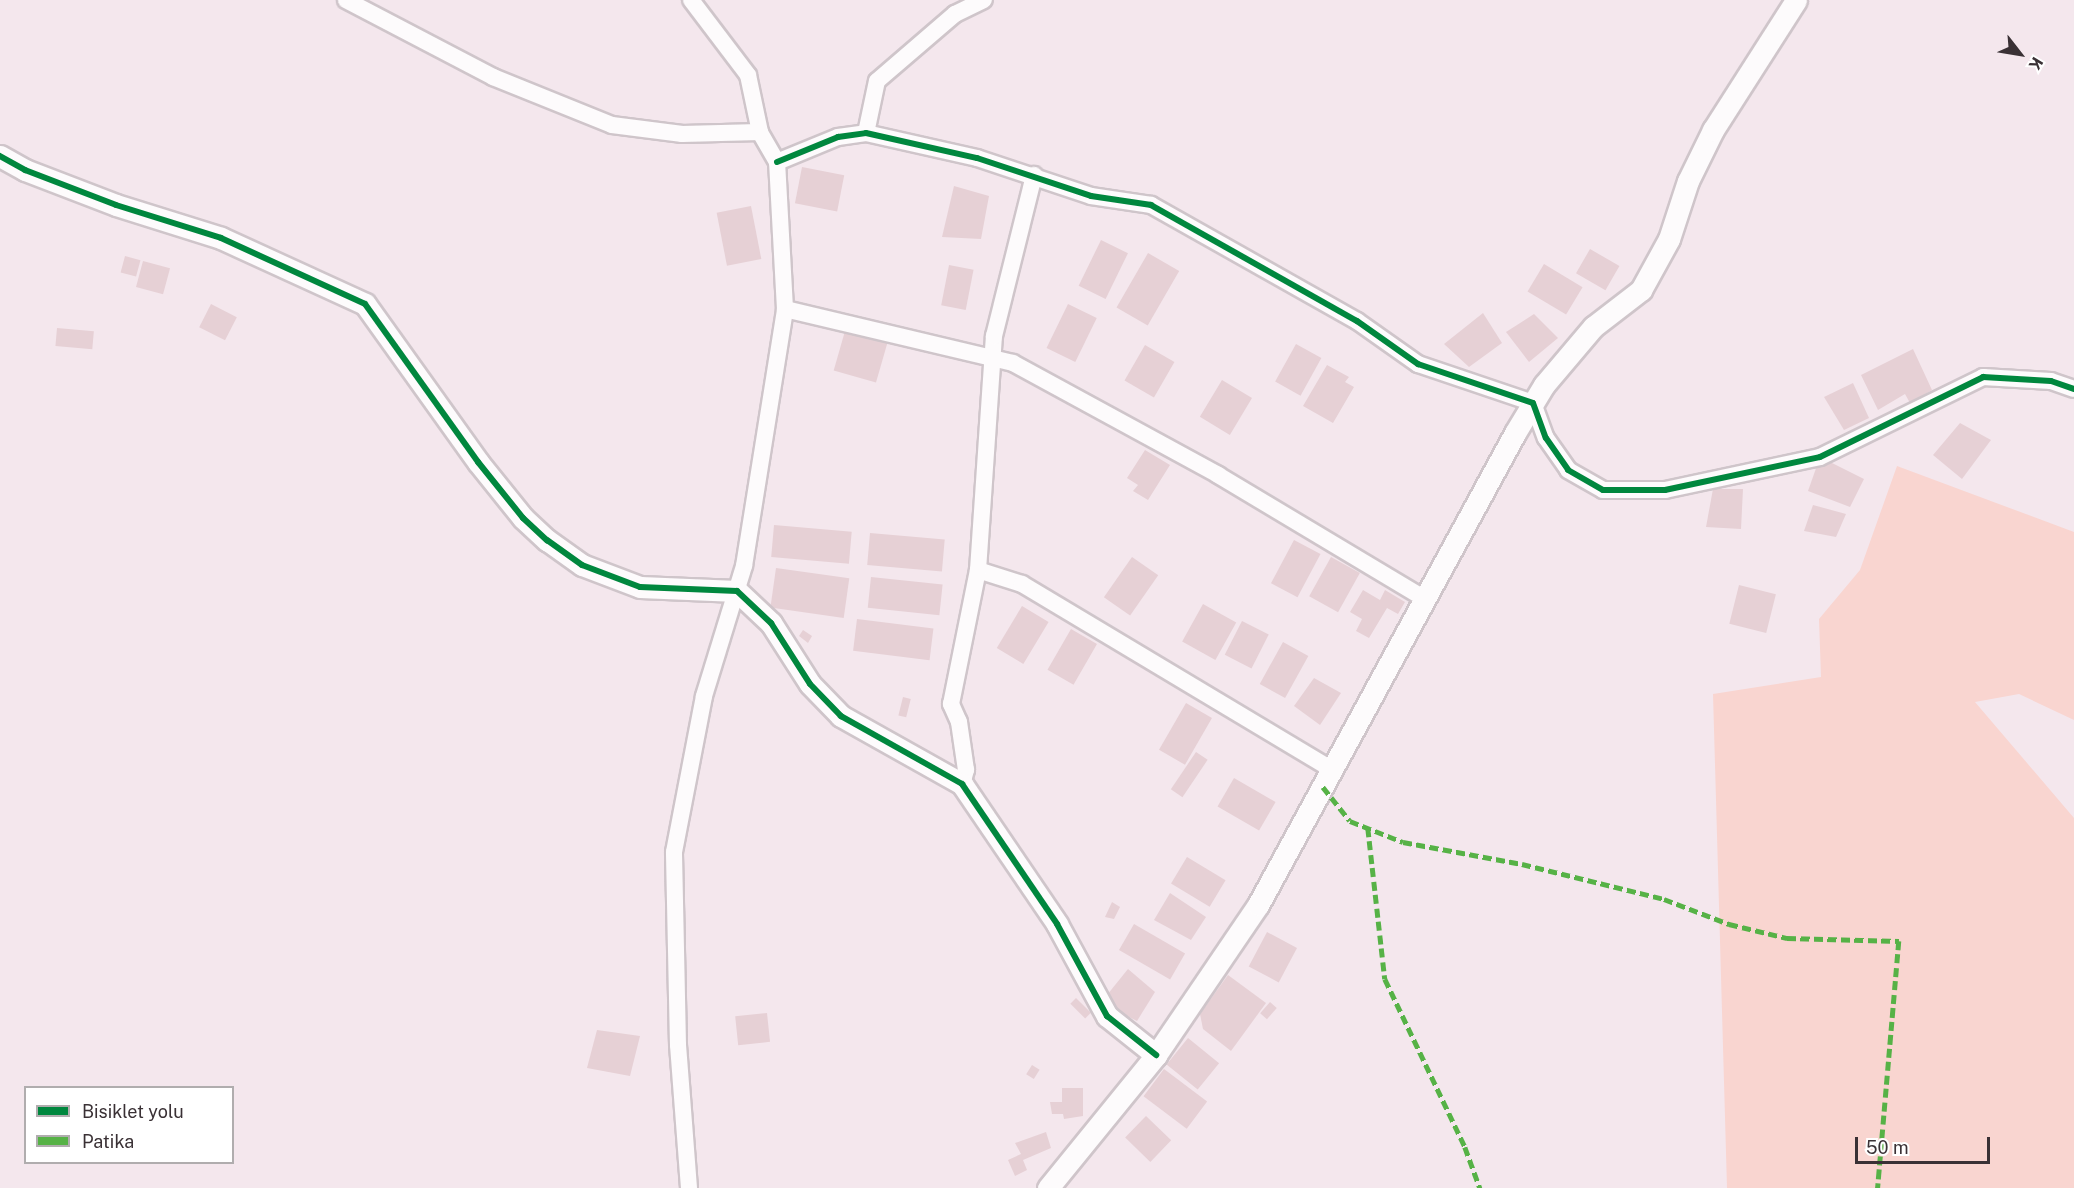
<!DOCTYPE html>
<html>
<head>
<meta charset="utf-8">
<style>
	body { margin:0 }
	#map { position:relative; width:2074px; height:1188px; overflow:hidden; background:#f4e7ed; font-family:"Public Sans",sans-serif }
	div>[style] { position:absolute }
	[style*='--x'] { left:calc(var(--x)*1px); top:calc(var(--y)*1px); width:calc(var(--w)*1px); rotate:calc(var(--a)*1deg) }
	.green>* { inset:0; background:#f9d5d0 }
	.building>* { inset:0; background:#e6d0d5; transform-origin:0 0 }
	.roads { filter:drop-shadow(2px 0 #cfc5ca) drop-shadow(-2px 0 #cfc5ca) drop-shadow(0 2px #cfc5ca) drop-shadow(0 -2px #cfc5ca) }
	.minor>* { height:16px; margin:-8px; padding:0 8px; transform-origin:8px; border-radius:8px; background:#fdfbfc }
	.tertiary>* { height:21px; margin:-10.5px; padding:0 10.5px; transform-origin:10.5px; border-radius:10.5px; background:#fdfbfc }
	.quiet>* { height:4.5px; margin-top:-2.25px; transform-origin:0; background:repeating-linear-gradient(90deg,#56b246 0 9px,transparent 0 13.5px) }
	.cycleway>* { height:6px; margin:-3px; padding:0 3px; transform-origin:3px; border-radius:3px; background:#00873e }
	span { translate:-50% -50%; white-space:nowrap; text-align:center; line-height:1.15; -webkit-text-stroke:6px #fff; paint-order:stroke }
	.legend { position:absolute; left:24px; top:1086px; width:210px; height:78px; box-sizing:border-box; background:#fff; border:2px solid #b0adae; margin:0; padding:8px 10px; list-style:none; font-size:18px; color:#3a3135 }
	.legend li { display:flex; align-items:center; gap:12px; height:30px }
	.legend b { width:30px; border:2px solid #b0adae }
	.north { position:absolute; left:1990px; top:24px; width:60px; height:60px; -webkit-text-stroke:4px #fff; paint-order:stroke; rotate:121deg; font-size:16px; font-weight:700; line-height:24px; text-align:center; color:#3a3135 }
	.north::after { content:''; display:block; margin:auto; width:21px; height:27px; background:#3a3135; clip-path:polygon(50% 0,100% 100%,50% 72%,0 100%) }
	.scale { position:absolute; left:1855px; top:1137px; width:135px; height:27px; box-sizing:border-box; border:3px solid #3a3135; border-top:0; padding-left:8px; font-size:18px; line-height:21px; white-space:nowrap; color:#3a3135; -webkit-text-stroke:4px #fff; paint-order:stroke }
</style>
</head>
<body>
<div id="map">
	<div class="green">
		<div style="clip-path:polygon(1897px 466px,2074px 532px,2074px 720px,2019px 694px,1975px 702px,2074px 818px,2074px 1188px,1727px 1188px,1713px 694px,1821px 677px,1819px 619px,1860px 570px)"></div>
	</div>
	<div class="building">
		<div style="left:802px;top:167px;width:43px;height:37px;rotate:11deg"></div>
		<div style="clip-path:polygon(954px 186px,989px 196px,981px 239px,942px 237px)"></div>
		<div style="left:751px;top:206px;width:54px;height:35px;rotate:79deg"></div>
		<div style="left:1101px;top:240px;width:30px;height:51px;rotate:26deg"></div>
		<div style="left:1590px;top:249px;width:34px;height:28px;rotate:30deg"></div>
		<div style="left:1148px;top:253px;width:36px;height:63px;rotate:30deg"></div>
		<div style="left:125px;top:256px;width:16px;height:17px;rotate:15deg"></div>
		<div style="left:143px;top:261px;width:28px;height:27px;rotate:15deg"></div>
		<div style="left:1544px;top:264px;width:45px;height:32px;rotate:31deg"></div>
		<div style="left:949px;top:265px;width:25px;height:41px;rotate:11deg"></div>
		<div style="left:211px;top:304px;width:29px;height:26px;rotate:27deg"></div>
		<div style="left:1068px;top:304px;width:32px;height:49px;rotate:26deg"></div>
		<div style="clip-path:polygon(1483px 313px,1502px 343px,1469px 367px,1444px 344px)"></div>
		<div style="clip-path:polygon(1534px 314px,1558px 338px,1529px 362px,1506px 332px)"></div>
		<div style="left:57px;top:328px;width:37px;height:18px;rotate:5deg"></div>
		<div style="left:845px;top:331px;width:44px;height:41px;rotate:16deg"></div>
		<div style="left:1296px;top:344px;width:29px;height:43px;rotate:29deg"></div>
		<div style="left:1145px;top:345px;width:34px;height:41px;rotate:30deg"></div>
		<div style="clip-path:polygon(1913px 349px,1932px 390px,1910px 403px,1905px 394px,1878px 410px,1861px 375px)"></div>
		<div style="clip-path:polygon(1327px 365px,1349px 377px,1345px 382px,1354px 387px,1333px 423px,1303px 406px)"></div>
		<div style="left:1222px;top:380px;width:35px;height:43px;rotate:31deg"></div>
		<div style="clip-path:polygon(1853px 383px,1869px 418px,1844px 430px,1824px 397px)"></div>
		<div style="clip-path:polygon(1960px 423px,1991px 440px,1962px 479px,1933px 455px)"></div>
		<div style="clip-path:polygon(1145px 450px,1170px 465px,1148px 500px,1133px 491px,1138px 485px,1127px 478px)"></div>
		<div style="clip-path:polygon(1820px 457px,1864px 479px,1850px 507px,1808px 491px)"></div>
		<div style="clip-path:polygon(1713px 489px,1743px 489px,1741px 529px,1706px 527px)"></div>
		<div style="clip-path:polygon(1813px 505px,1846px 514px,1836px 537px,1804px 531px)"></div>
		<div style="left:774px;top:525px;width:78px;height:32px;rotate:5deg"></div>
		<div style="left:870px;top:533px;width:75px;height:32px;rotate:5deg"></div>
		<div style="left:1294px;top:540px;width:30px;height:49px;rotate:28deg"></div>
		<div style="left:1132px;top:557px;width:32px;height:49px;rotate:35deg"></div>
		<div style="left:1331px;top:557px;width:33px;height:45px;rotate:29deg"></div>
		<div style="left:776px;top:568px;width:74px;height:40px;rotate:8deg"></div>
		<div style="left:871px;top:577px;width:72px;height:31px;rotate:6deg"></div>
		<div style="left:1739px;top:585px;width:38px;height:40px;rotate:14deg"></div>
		<div style="clip-path:polygon(1363px 590px,1380px 600px,1385px 590px,1405px 602px,1398px 614px,1387px 608px,1369px 638px,1356px 631px,1362px 619px,1350px 612px)"></div>
		<div style="left:1203px;top:604px;width:38px;height:43px;rotate:29deg"></div>
		<div style="left:1022px;top:606px;width:31px;height:49px;rotate:31deg"></div>
		<div style="left:857px;top:619px;width:77px;height:32px;rotate:7deg"></div>
		<div style="left:1242px;top:621px;width:30px;height:38px;rotate:27deg"></div>
		<div style="left:1071px;top:629px;width:30px;height:47px;rotate:30deg"></div>
		<div style="clip-path:polygon(803px 630px,812px 636px,808px 643px,799px 636px)"></div>
		<div style="left:1283px;top:642px;width:29px;height:48px;rotate:29deg"></div>
		<div style="clip-path:polygon(1314px 678px,1341px 693px,1320px 725px,1294px 706px)"></div>
		<div style="left:903px;top:697px;width:8px;height:19px;rotate:14deg"></div>
		<div style="left:1186px;top:703px;width:30px;height:54px;rotate:30deg"></div>
		<div style="left:1196px;top:752px;width:14px;height:45px;rotate:34deg"></div>
		<div style="left:1234px;top:778px;width:48px;height:33px;rotate:30deg"></div>
		<div style="left:1187px;top:857px;width:45px;height:31px;rotate:31deg"></div>
		<div style="clip-path:polygon(1170px 893px,1206px 917px,1191px 940px,1154px 920px)"></div>
		<div style="clip-path:polygon(1112px 902px,1120px 907px,1114px 919px,1105px 917px)"></div>
		<div style="left:1134px;top:924px;width:59px;height:30px;rotate:30deg"></div>
		<div style="left:1267px;top:932px;width:34px;height:39px;rotate:28deg"></div>
		<div style="clip-path:polygon(1128px 969px,1155px 992px,1137px 1021px,1121px 1013px,1107px 995px)"></div>
		<div style="clip-path:polygon(1228px 975px,1266px 1003px,1231px 1051px,1203px 1029px,1200px 1014px)"></div>
		<div style="left:1076px;top:998px;width:21px;height:8px;rotate:45deg"></div>
		<div style="left:1270px;top:1002px;width:9px;height:15px;rotate:41deg"></div>
		<div style="left:767px;top:1013px;width:29px;height:32px;rotate:84deg"></div>
		<div style="clip-path:polygon(597px 1030px,640px 1036px,630px 1076px,587px 1068px)"></div>
		<div style="left:1188px;top:1038px;width:40px;height:34px;rotate:39deg"></div>
		<div style="left:1032px;top:1065px;width:9px;height:11px;rotate:32deg"></div>
		<div style="left:1164px;top:1069px;width:54px;height:34px;rotate:37deg"></div>
		<div style="clip-path:polygon(1062px 1088px,1083px 1088px,1083px 1116px,1064px 1119px,1063px 1114px,1052px 1114px,1050px 1102px,1062px 1102px)"></div>
		<div style="left:1146px;top:1116px;width:35px;height:30px;rotate:44deg"></div>
		<div style="clip-path:polygon(1046px 1132px,1051px 1148px,1023px 1160px,1027px 1170px,1015px 1176px,1008px 1160px,1021px 1154px,1015px 1143px)"></div>
	</div>
	<div class="roads">
		<div class="minor">
			<div style="--x:346;--y:0;--w:166;--a:27.6"></div>
			<div style="--x:493;--y:77;--w:128;--a:22"></div>
			<div style="--x:612;--y:125;--w:71;--a:7.3"></div>
			<div style="--x:682;--y:134;--w:78;--a:-1.5"></div>
			<div style="--x:866;--y:133;--w:53;--a:-78.1"></div>
			<div style="--x:877;--y:81;--w:103;--a:-40.7"></div>
			<div style="--x:955;--y:14;--w:32;--a:-26"></div>
			<div style="--x:777;--y:162;--w:66;--a:-22.3"></div>
			<div style="--x:838;--y:137;--w:28;--a:-8"></div>
			<div style="--x:866;--y:133;--w:114;--a:12.7"></div>
			<div style="--x:977;--y:158;--w:120;--a:18.4"></div>
			<div style="--x:1091;--y:196;--w:61;--a:8.5"></div>
			<div style="--x:1151;--y:205;--w:236;--a:29.4"></div>
			<div style="--x:1357;--y:321;--w:75;--a:35.2"></div>
			<div style="--x:1418;--y:364;--w:121;--a:18.7"></div>
			<div style="--x:1533;--y:403;--w:37;--a:70"></div>
			<div style="--x:1546;--y:438;--w:39;--a:55"></div>
			<div style="--x:1568;--y:470;--w:40;--a:29.7"></div>
			<div style="--x:1603;--y:490;--w:62;--a:0"></div>
			<div style="--x:1665;--y:490;--w:158;--a:-12"></div>
			<div style="--x:1820;--y:457;--w:182;--a:-26.1"></div>
			<div style="--x:1983;--y:377;--w:68;--a:3.4"></div>
			<div style="--x:2051;--y:381;--w:24;--a:19"></div>
			<div style="--x:785;--y:309;--w:234;--a:13.3"></div>
			<div style="--x:1013;--y:363;--w:234;--a:28.6"></div>
			<div style="--x:1218;--y:475;--w:241;--a:30.9"></div>
			<div style="--x:978;--y:570;--w:46;--a:17.7"></div>
			<div style="--x:1022;--y:584;--w:364;--a:30.9"></div>
			<div style="--x:962;--y:784;--w:15;--a:-74"></div>
			<div style="--x:966;--y:770;--w:49;--a:-98.3"></div>
			<div style="--x:959;--y:722;--w:20;--a:-114"></div>
			<div style="--x:951;--y:704;--w:137;--a:-78.6"></div>
			<div style="--x:978;--y:570;--w:235;--a:-86.1"></div>
			<div style="--x:994;--y:336;--w:166;--a:-76"></div>
			<div style="--x:689;--y:1188;--w:143;--a:-94.4"></div>
			<div style="--x:678;--y:1045;--w:193;--a:-91.2"></div>
			<div style="--x:674;--y:852;--w:159;--a:-79.1"></div>
			<div style="--x:704;--y:696;--w:136;--a:-72.9"></div>
			<div style="--x:744;--y:566;--w:260;--a:-80.9"></div>
			<div style="--x:785;--y:309;--w:147;--a:-93.1"></div>
			<div style="--x:777;--y:162;--w:34;--a:-120"></div>
			<div style="--x:760;--y:132;--w:58;--a:-101.9"></div>
			<div style="--x:748;--y:75;--w:94;--a:-127.2"></div>
		</div>
		<div class="tertiary">
			<div style="--x:0;--y:156;--w:29;--a:29"></div>
			<div style="--x:25;--y:170;--w:97;--a:21"></div>
			<div style="--x:116;--y:205;--w:110;--a:17.4"></div>
			<div style="--x:221;--y:238;--w:158;--a:24.6"></div>
			<div style="--x:365;--y:304;--w:194;--a:54.4"></div>
			<div style="--x:478;--y:462;--w:72;--a:51.2"></div>
			<div style="--x:523;--y:518;--w:33;--a:43"></div>
			<div style="--x:547;--y:540;--w:43;--a:35.5"></div>
			<div style="--x:582;--y:565;--w:62;--a:20.8"></div>
			<div style="--x:640;--y:587;--w:97;--a:2.4"></div>
			<div style="--x:737;--y:591;--w:47;--a:43.3"></div>
			<div style="--x:771;--y:623;--w:72;--a:57.4"></div>
			<div style="--x:810;--y:684;--w:45;--a:45.9"></div>
			<div style="--x:841;--y:716;--w:139;--a:29.3"></div>
			<div style="--x:962;--y:784;--w:169;--a:55.8"></div>
			<div style="--x:1057;--y:924;--w:105;--a:61.5"></div>
			<div style="--x:1107;--y:1016;--w:63;--a:38.5"></div>
			<div style="--x:1048;--y:1188;--w:171;--a:-50.9"></div>
			<div style="--x:1156;--y:1055;--w:181;--a:-55.8"></div>
			<div style="--x:1258;--y:905;--w:537;--a:-61.43"></div>
			<div style="--x:1515;--y:433;--w:56;--a:-58.9"></div>
			<div style="--x:1544;--y:385;--w:76;--a:-49.8"></div>
			<div style="--x:1593;--y:327;--w:61;--a:-37.6"></div>
			<div style="--x:1641;--y:290;--w:58;--a:-61.2"></div>
			<div style="--x:1669;--y:239;--w:61;--a:-71.9"></div>
			<div style="--x:1688;--y:181;--w:57;--a:-63.9"></div>
			<div style="--x:1713;--y:130;--w:154;--a:-57.4"></div>
		</div>
	</div>
	<div class="quiet">
		<div style="--x:1323;--y:787;--w:43;--a:51.5"></div>
		<div style="--x:1350;--y:821;--w:57;--a:21.6"></div>
		<div style="--x:1403;--y:842;--w:121;--a:10.5"></div>
		<div style="--x:1522;--y:864;--w:146;--a:13.8"></div>
		<div style="--x:1664;--y:899;--w:70;--a:21"></div>
		<div style="--x:1729;--y:924;--w:60;--a:13.6"></div>
		<div style="--x:1787;--y:938;--w:112;--a:1.5"></div>
		<div style="--x:1899;--y:941;--w:248;--a:94.9"></div>
		<div style="--x:1368;--y:828;--w:152;--a:83.6"></div>
		<div style="--x:1385;--y:979;--w:186;--a:64.5"></div>
		<div style="--x:1465;--y:1147;--w:44;--a:69.9"></div>
	</div>
	<div class="cycleway">
		<div style="--x:0;--y:156;--w:29;--a:29"></div>
		<div style="--x:25;--y:170;--w:97;--a:21"></div>
		<div style="--x:116;--y:205;--w:110;--a:17.4"></div>
		<div style="--x:221;--y:238;--w:158;--a:24.6"></div>
		<div style="--x:365;--y:304;--w:194;--a:54.4"></div>
		<div style="--x:478;--y:462;--w:72;--a:51.2"></div>
		<div style="--x:523;--y:518;--w:33;--a:43"></div>
		<div style="--x:547;--y:540;--w:43;--a:35.5"></div>
		<div style="--x:582;--y:565;--w:62;--a:20.8"></div>
		<div style="--x:640;--y:587;--w:97;--a:2.4"></div>
		<div style="--x:737;--y:591;--w:47;--a:43.3"></div>
		<div style="--x:771;--y:623;--w:72;--a:57.4"></div>
		<div style="--x:810;--y:684;--w:45;--a:45.9"></div>
		<div style="--x:841;--y:716;--w:139;--a:29.3"></div>
		<div style="--x:962;--y:784;--w:169;--a:55.8"></div>
		<div style="--x:1057;--y:924;--w:105;--a:61.5"></div>
		<div style="--x:1107;--y:1016;--w:63;--a:38.5"></div>
		<div style="--x:777;--y:162;--w:66;--a:-22.3"></div>
		<div style="--x:838;--y:137;--w:28;--a:-8"></div>
		<div style="--x:866;--y:133;--w:114;--a:12.7"></div>
		<div style="--x:977;--y:158;--w:120;--a:18.4"></div>
		<div style="--x:1091;--y:196;--w:61;--a:8.5"></div>
		<div style="--x:1151;--y:205;--w:236;--a:29.4"></div>
		<div style="--x:1357;--y:321;--w:75;--a:35.2"></div>
		<div style="--x:1418;--y:364;--w:121;--a:18.7"></div>
		<div style="--x:1533;--y:403;--w:37;--a:70"></div>
		<div style="--x:1546;--y:438;--w:39;--a:55"></div>
		<div style="--x:1568;--y:470;--w:40;--a:29.7"></div>
		<div style="--x:1603;--y:490;--w:62;--a:0"></div>
		<div style="--x:1665;--y:490;--w:158;--a:-12"></div>
		<div style="--x:1820;--y:457;--w:182;--a:-26.1"></div>
		<div style="--x:1983;--y:377;--w:68;--a:3.4"></div>
		<div style="--x:2051;--y:381;--w:24;--a:19"></div>
	</div>
	<ul class="legend">
	<li><b style="height:8px;background:#00873e"></b>Bisiklet yolu</li>
	<li><b style="height:8px;background:#56b246"></b>Patika</li>
	</ul>
	<div class="north">K</div>
	<div class="scale">50 m</div>
</div>
</body>
</html>
